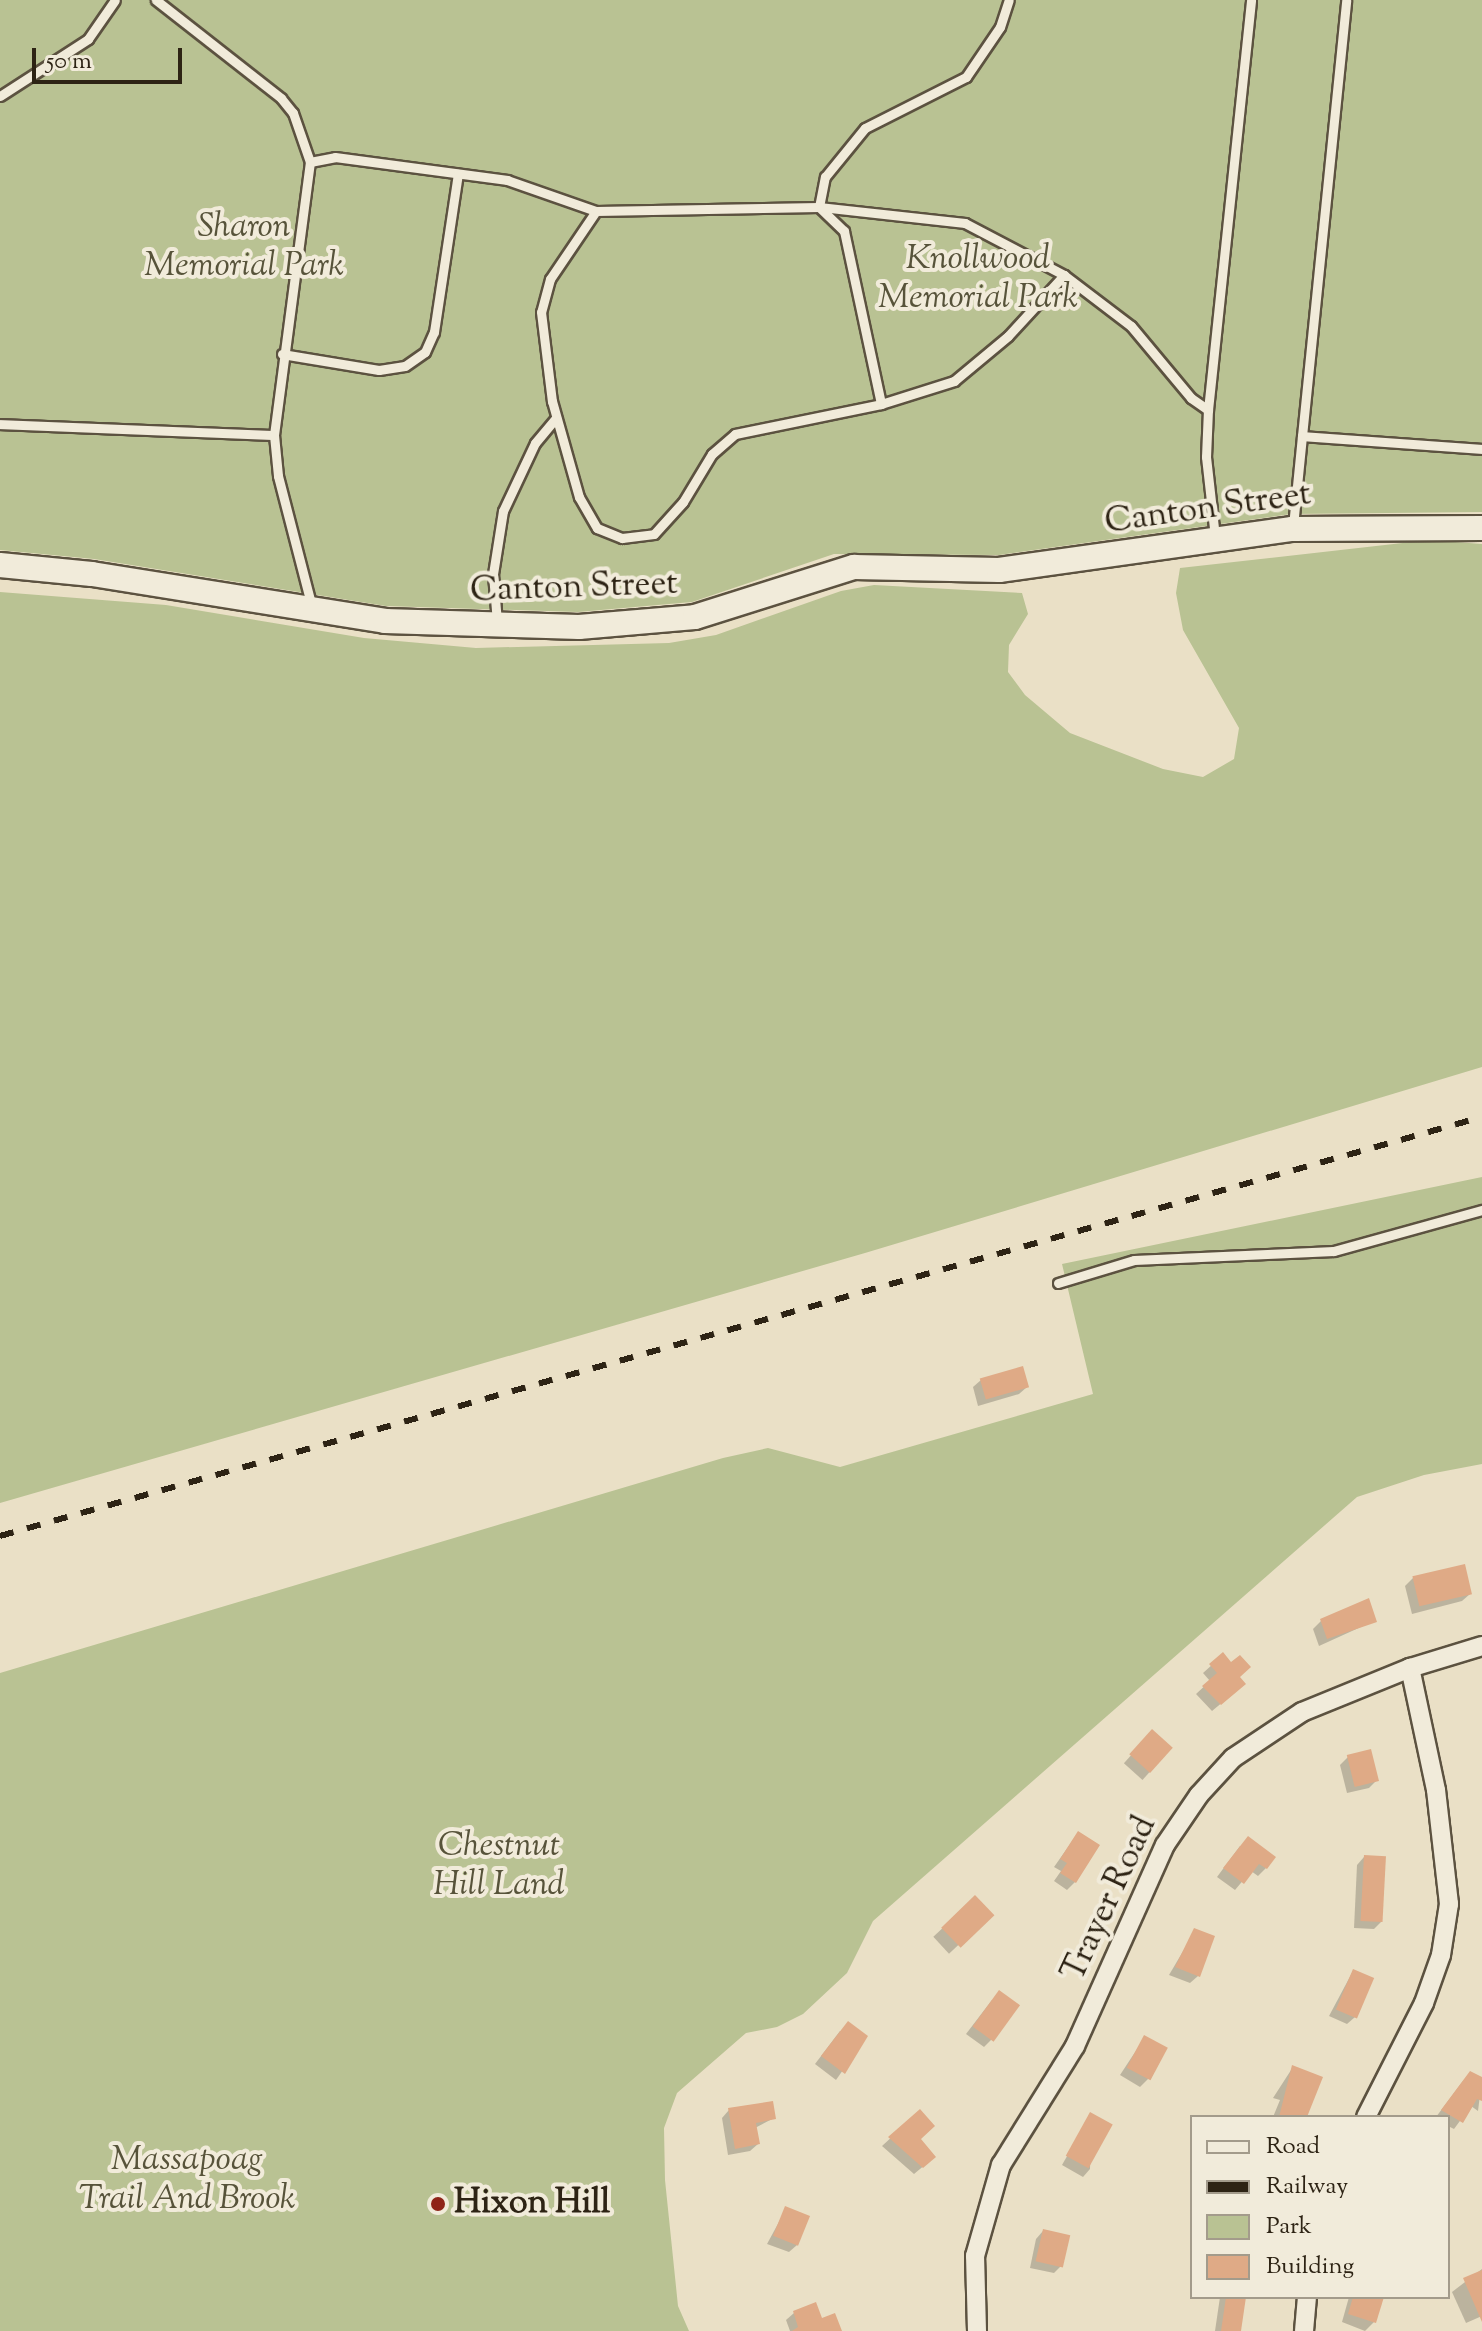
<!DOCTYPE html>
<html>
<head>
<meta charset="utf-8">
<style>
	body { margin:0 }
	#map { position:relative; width:1482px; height:2331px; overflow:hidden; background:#eae0c6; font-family:"Sorts Mill Goudy",serif }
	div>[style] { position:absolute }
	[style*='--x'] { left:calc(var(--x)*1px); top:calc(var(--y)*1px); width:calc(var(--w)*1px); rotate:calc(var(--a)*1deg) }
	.green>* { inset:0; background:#b9c293 }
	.shadow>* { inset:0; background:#0003; transform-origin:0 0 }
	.building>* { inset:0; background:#dfaa86; transform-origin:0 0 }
	.roads { filter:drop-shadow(2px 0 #5c5240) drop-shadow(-2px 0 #5c5240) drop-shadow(0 2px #5c5240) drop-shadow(0 -2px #5c5240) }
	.lane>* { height:9px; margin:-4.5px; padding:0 4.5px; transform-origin:4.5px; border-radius:4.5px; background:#f1ebda }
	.street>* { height:18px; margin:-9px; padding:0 9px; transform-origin:9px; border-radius:9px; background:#f1ebda }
	.secondary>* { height:24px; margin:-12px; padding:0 12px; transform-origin:12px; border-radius:12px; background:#f1ebda }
	.rail>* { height:6px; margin-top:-3px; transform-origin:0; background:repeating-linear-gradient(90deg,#2d2314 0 14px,transparent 0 28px) }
	.dots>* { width:22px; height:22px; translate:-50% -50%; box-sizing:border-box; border:4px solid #f1ebda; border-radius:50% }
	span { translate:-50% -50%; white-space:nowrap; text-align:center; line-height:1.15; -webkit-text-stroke:8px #f1ebda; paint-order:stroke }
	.park-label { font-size:34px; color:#57533a; font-style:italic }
	.street-label { font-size:34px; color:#2d2314 }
	.poi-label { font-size:34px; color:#2d2314; font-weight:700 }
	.left { translate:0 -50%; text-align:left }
	.legend { position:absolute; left:1190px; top:2115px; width:260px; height:184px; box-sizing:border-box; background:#f1ebda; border:2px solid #a39b8b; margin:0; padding:10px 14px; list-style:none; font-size:24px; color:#2d2314 }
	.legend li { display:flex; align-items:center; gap:16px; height:40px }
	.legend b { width:40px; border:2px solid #a39b8b }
	.scale { position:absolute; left:32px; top:48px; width:150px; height:36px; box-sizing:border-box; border:4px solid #2d2314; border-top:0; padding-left:10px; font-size:24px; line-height:28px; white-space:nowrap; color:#2d2314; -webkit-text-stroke:6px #f1ebda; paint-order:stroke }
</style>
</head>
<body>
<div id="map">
	<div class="green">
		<div style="clip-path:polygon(0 0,1482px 0,1482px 512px,1291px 514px,999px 555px,834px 554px,692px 602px,578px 612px,386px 606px,94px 559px,0 550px)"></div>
		<div style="clip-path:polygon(1429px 540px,1482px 544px,1482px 1067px,865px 1253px,0 1503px,0 592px,166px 605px,364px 638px,476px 648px,669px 643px,716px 635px,841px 591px,874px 585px,1022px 593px,1028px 614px,1009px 645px,1008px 672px,1025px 695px,1070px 733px,1163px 769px,1203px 777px,1234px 759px,1239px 728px,1183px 630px,1176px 593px,1180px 568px)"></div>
		<div style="clip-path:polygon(1482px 1177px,1482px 1464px,1424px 1475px,1357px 1497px,873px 1921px,847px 1973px,803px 2014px,777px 2027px,746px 2033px,677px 2093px,664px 2128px,665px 2180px,678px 2306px,689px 2331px,0 2331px,0 1673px,723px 1458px,768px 1448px,840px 1467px,1093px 1394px,1062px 1264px)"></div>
	</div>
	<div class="shadow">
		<div style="clip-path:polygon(981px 1380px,1027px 1387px,1019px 1394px,978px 1406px,973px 1387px)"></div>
		<div style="clip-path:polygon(1413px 1578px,1470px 1594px,1462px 1601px,1412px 1614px,1405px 1586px)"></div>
		<div style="clip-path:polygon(1321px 1621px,1374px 1621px,1319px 1646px,1313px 1629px)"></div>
		<div style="clip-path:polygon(1223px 1655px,1238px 1677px,1236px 1691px,1212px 1711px,1196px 1694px,1210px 1681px,1203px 1673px)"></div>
		<div style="left:1152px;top:1732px;width:25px;height:42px;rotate:42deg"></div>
		<div style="clip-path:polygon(1348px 1757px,1377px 1780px,1369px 1788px,1347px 1793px,1340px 1765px)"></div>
		<div style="clip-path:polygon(1078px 1833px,1075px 1882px,1067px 1890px,1054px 1881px,1061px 1871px,1054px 1867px)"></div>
		<div style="clip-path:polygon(1240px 1846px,1266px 1868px,1258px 1876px,1251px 1871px,1235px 1890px,1217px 1877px)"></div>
		<div style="clip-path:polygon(1364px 1857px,1381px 1922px,1374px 1929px,1354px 1928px,1357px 1865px)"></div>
		<div style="left:975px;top:1898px;width:23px;height:57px;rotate:47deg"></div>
		<div style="clip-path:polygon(1195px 1931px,1198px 1976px,1190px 1983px,1169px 1975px)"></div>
		<div style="clip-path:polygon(1353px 1971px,1355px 2017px,1347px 2024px,1329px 2016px)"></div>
		<div style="clip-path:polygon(992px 2000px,991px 2040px,984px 2047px,966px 2034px)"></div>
		<div style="clip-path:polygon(840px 2031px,866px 2037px,836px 2080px,815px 2064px)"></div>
		<div style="clip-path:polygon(1145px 2037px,1148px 2079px,1140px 2087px,1120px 2075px)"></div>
		<div style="clip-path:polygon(1293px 2067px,1305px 2117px,1273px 2117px,1280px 2100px,1273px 2098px)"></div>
		<div style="clip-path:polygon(1482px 2079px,1478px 2111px,1471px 2106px,1454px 2129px,1448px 2126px,1448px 2117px,1436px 2117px,1463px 2081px)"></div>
		<div style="clip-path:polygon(729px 2110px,774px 2118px,755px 2128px,758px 2144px,750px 2151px,728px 2155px,722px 2118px)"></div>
		<div style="clip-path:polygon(919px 2112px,918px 2140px,926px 2164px,914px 2174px,882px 2146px)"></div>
		<div style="clip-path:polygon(1091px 2114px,1090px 2169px,1083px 2177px,1062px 2165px)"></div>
		<div style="clip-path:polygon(786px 2209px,797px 2245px,789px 2252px,767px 2244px)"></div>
		<div style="clip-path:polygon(1043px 2231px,1062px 2265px,1054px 2273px,1030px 2268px,1036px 2239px)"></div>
		<div style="clip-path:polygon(1482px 2269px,1482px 2316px,1466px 2323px,1452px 2292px)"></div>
		<div style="clip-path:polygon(1220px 2297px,1244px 2297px,1239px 2331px,1215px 2331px)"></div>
		<div style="clip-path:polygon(1349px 2297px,1382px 2297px,1374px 2322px,1365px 2331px,1342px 2322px)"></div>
		<div style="clip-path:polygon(794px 2313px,821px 2321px,840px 2331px,790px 2331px,786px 2320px)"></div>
	</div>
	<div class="building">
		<div style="left:1023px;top:1366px;width:22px;height:45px;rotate:74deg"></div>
		<div style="left:1465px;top:1564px;width:31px;height:54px;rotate:77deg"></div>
		<div style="clip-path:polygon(1369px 1598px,1377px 1622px,1327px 1639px,1320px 1619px)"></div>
		<div style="clip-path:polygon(1223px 1652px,1231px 1662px,1240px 1655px,1251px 1667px,1240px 1677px,1246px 1684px,1221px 1705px,1202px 1686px,1217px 1673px,1209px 1664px)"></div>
		<div style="left:1152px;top:1729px;width:28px;height:34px;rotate:42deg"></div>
		<div style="left:1371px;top:1749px;width:33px;height:25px;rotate:76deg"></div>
		<div style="clip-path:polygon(1078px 1831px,1100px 1845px,1076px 1883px,1060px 1873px,1067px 1863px,1060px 1859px)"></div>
		<div style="clip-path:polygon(1248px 1836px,1276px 1857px,1267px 1869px,1259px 1864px,1244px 1884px,1223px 1868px)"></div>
		<div style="left:1364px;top:1855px;width:22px;height:66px;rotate:3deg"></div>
		<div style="left:975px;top:1895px;width:28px;height:47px;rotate:46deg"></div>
		<div style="clip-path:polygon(1194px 1928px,1215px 1936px,1200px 1977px,1175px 1967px)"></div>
		<div style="left:1353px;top:1969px;width:23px;height:44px;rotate:23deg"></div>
		<div style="left:999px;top:1990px;width:26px;height:45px;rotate:36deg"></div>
		<div style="clip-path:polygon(848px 2021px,868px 2036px,845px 2074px,821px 2056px)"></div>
		<div style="left:1144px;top:2035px;width:27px;height:37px;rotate:28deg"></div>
		<div style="clip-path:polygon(1292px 2065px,1323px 2077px,1307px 2117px,1279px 2117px)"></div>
		<div style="clip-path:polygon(1470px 2071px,1482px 2077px,1482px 2101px,1477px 2099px,1463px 2123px,1441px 2110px)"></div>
		<div style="clip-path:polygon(773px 2101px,776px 2119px,756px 2123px,760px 2144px,735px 2149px,728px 2108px)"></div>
		<div style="clip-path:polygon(920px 2109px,935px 2126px,921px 2139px,936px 2157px,923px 2168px,888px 2137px)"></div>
		<div style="left:1090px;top:2112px;width:26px;height:50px;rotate:29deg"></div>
		<div style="left:785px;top:2206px;width:27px;height:32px;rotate:22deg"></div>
		<div style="left:1043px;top:2229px;width:28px;height:33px;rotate:13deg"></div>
		<div style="clip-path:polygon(1482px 2270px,1482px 2322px,1463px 2278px)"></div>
		<div style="clip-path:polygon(1226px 2297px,1246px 2297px,1241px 2331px,1221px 2331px)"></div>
		<div style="clip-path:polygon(1353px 2297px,1384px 2297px,1376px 2323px,1348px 2314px)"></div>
		<div style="clip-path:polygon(816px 2302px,822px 2318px,835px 2313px,842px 2331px,792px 2331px,798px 2327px,793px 2311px)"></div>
	</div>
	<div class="roads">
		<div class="lane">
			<div style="--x:0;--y:96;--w:105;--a:-32.9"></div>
			<div style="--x:88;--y:39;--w:47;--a:-55.3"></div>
			<div style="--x:310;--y:162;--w:25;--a:-11"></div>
			<div style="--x:335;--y:157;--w:174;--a:7.6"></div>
			<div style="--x:507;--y:180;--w:94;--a:19.2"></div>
			<div style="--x:596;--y:211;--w:223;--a:-1"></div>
			<div style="--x:819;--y:207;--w:31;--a:-79"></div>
			<div style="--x:825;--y:177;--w:63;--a:-50.8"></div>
			<div style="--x:865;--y:128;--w:113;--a:-26.8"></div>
			<div style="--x:966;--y:77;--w:60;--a:-55.8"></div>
			<div style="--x:1000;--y:27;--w:28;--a:-72"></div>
			<div style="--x:596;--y:211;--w:82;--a:124.1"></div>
			<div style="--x:550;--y:279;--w:34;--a:105"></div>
			<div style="--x:541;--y:312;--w:90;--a:83"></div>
			<div style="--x:552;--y:401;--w:100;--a:74.3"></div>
			<div style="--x:579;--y:497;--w:36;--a:60"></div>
			<div style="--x:597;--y:528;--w:27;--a:22"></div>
			<div style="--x:622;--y:538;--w:32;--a:-7"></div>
			<div style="--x:654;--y:534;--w:43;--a:-47.8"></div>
			<div style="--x:683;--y:502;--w:56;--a:-58.9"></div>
			<div style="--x:712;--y:454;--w:30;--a:-41"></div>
			<div style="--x:735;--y:434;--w:149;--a:-11.6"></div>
			<div style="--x:881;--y:404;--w:77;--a:-17.5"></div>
			<div style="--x:954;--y:381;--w:70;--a:-39.8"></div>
			<div style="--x:1008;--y:336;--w:83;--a:-47.4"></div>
			<div style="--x:1064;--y:275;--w:112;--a:-152.3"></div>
			<div style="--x:965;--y:223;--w:147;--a:-173.7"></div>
			<div style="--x:819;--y:207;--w:35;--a:44"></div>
			<div style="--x:844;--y:231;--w:177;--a:77.9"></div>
			<div style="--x:1064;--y:275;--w:84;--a:37.3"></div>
			<div style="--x:1131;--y:326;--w:94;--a:50.2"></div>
			<div style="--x:1191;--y:398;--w:21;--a:35"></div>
			<div style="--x:282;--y:354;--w:98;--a:9.4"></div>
			<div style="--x:379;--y:370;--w:26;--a:-9"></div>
			<div style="--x:405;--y:366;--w:24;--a:-35"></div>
			<div style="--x:425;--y:352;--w:22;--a:-66"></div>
			<div style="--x:434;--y:332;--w:160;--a:-81.4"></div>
			<div style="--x:0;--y:424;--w:274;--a:2.3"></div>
			<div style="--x:274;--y:435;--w:275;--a:-82.5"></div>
			<div style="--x:310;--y:162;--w:52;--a:-109.1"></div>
			<div style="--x:293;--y:113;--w:19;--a:-129"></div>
			<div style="--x:281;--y:98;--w:159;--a:-141.9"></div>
			<div style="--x:274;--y:435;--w:41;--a:84.4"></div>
			<div style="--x:278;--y:476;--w:135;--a:75.5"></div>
			<div style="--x:1302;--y:436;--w:438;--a:-84.2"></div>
			<div style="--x:1293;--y:526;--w:90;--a:-84.3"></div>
			<div style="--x:1302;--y:436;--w:180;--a:4.1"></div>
			<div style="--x:1215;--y:537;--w:81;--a:-96.4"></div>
			<div style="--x:1206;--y:457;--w:47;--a:-87.6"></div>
			<div style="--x:1208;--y:410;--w:412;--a:-84"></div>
			<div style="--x:497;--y:622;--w:48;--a:-94.8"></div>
			<div style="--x:493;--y:574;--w:64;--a:-81"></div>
			<div style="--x:503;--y:511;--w:75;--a:-64.8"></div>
			<div style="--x:535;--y:443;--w:33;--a:-50"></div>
			<div style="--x:1058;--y:1283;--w:79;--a:-16.8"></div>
			<div style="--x:1134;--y:1260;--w:200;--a:-2.6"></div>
			<div style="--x:1334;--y:1251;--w:154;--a:-15.5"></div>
		</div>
		<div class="street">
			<div style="--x:1366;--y:2117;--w:128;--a:-63"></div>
			<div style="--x:1424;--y:2003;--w:51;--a:-70.5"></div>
			<div style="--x:1441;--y:1955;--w:52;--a:-81.1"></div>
			<div style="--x:1449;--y:1904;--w:115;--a:-96.5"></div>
			<div style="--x:1436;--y:1790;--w:125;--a:-102"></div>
			<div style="--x:977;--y:2331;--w:75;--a:-91.5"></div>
			<div style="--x:975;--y:2256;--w:95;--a:-74.1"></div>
			<div style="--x:1001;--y:2165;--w:140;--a:-58.1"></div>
			<div style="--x:1075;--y:2046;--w:220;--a:-65.9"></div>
			<div style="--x:1165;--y:1845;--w:60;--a:-55.8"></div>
			<div style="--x:1199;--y:1795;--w:50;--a:-47.4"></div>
			<div style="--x:1233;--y:1758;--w:83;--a:-33.7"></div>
			<div style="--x:1302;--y:1712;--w:117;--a:-22.2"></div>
			<div style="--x:1410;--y:1668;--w:75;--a:-17"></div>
			<div style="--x:1304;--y:2331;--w:34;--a:-85"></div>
		</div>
		<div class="secondary">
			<div style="--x:0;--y:565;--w:92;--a:5.6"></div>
			<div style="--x:92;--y:574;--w:297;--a:9.1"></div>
			<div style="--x:385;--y:621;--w:194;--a:1.8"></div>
			<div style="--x:579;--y:627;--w:116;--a:-4.9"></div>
			<div style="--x:695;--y:617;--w:167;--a:-17.5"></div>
			<div style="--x:854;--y:567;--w:145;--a:1.2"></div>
			<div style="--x:999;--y:570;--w:296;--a:-8"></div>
			<div style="--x:1292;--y:529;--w:190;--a:-0.3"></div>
		</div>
	</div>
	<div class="rail">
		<div style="--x:0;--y:1536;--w:1540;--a:-15.79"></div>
	</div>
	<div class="dots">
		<div style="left:438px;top:2204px;background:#8f2418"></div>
	</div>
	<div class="park-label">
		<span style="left:244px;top:247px">Sharon<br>Memorial Park</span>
		<span style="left:978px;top:279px">Knollwood<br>Memorial Park</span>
		<span style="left:499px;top:1866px">Chestnut<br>Hill Land</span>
		<span style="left:187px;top:2180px">Massapoag<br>Trail And Brook</span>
	</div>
	<div class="street-label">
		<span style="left:1208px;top:509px;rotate:-8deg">Canton Street</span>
		<span style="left:574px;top:588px;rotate:-2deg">Canton Street</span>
		<span style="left:1110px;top:1899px;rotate:-65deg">Trayer Road</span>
	</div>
	<div class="poi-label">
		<span class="left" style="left:454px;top:2204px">Hixon Hill</span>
	</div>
	<ul class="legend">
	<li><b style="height:10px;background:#f1ebda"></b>Road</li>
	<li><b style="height:10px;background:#2d2314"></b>Railway</li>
	<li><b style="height:22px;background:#b9c293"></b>Park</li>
	<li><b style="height:22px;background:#dfaa86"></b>Building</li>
	</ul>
	<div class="scale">50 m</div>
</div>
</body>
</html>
